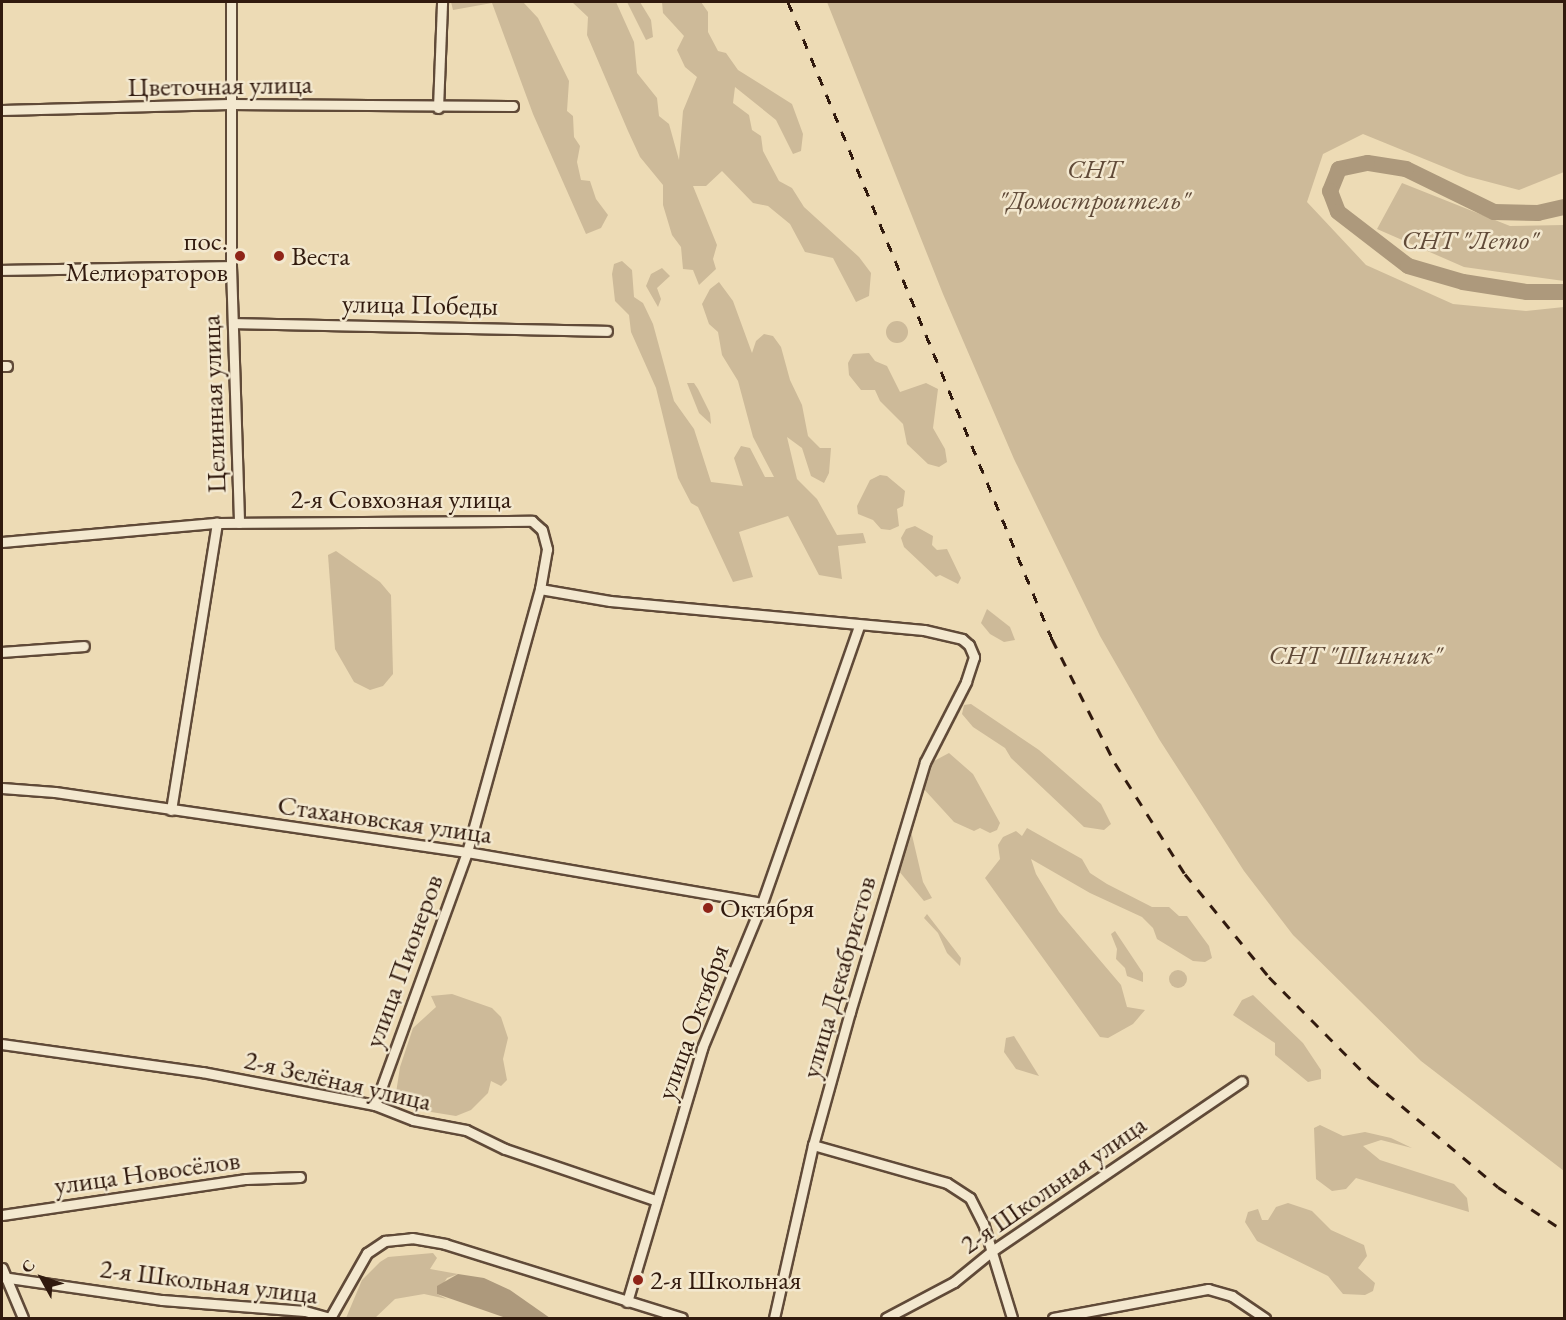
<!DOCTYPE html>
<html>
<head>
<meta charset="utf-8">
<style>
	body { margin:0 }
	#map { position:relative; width:1566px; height:1320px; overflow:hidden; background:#eddbb5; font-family:"EB Garamond",serif }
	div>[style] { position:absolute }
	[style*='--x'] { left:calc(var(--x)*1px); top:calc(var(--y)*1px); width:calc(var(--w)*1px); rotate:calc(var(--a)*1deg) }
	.green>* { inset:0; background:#cdba99 }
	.round { border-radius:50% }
	.water>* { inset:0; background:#ad997c }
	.river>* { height:16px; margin:-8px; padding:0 8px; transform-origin:8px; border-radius:8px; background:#ad997c }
	.roads { filter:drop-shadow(2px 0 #604a38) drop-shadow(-2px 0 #604a38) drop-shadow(0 2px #604a38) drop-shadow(0 -2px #604a38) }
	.street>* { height:9px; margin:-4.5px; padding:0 4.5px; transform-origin:4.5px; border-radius:4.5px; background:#f3e8cf }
	.rail>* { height:3px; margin-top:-1.5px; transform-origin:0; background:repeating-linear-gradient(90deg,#311a0e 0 10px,transparent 0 20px) }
	.dots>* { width:16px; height:16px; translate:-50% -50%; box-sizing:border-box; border:3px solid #f3e8cf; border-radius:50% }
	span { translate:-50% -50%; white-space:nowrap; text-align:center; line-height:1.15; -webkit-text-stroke:5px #f3e8cf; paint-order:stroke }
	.street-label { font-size:27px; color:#311a0e }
	.park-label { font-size:27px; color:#604a38; font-style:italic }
	.poi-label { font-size:27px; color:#311a0e }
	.right { translate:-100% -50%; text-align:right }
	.left { translate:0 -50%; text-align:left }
	.frame { position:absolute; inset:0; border:3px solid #311a0e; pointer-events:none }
	.north { position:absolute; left:12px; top:1248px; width:60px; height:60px; -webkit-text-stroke:4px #f3e8cf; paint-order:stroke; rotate:310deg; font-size:16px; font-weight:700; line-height:24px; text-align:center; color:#311a0e }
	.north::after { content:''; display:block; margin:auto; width:21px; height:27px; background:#311a0e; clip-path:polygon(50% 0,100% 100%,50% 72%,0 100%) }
</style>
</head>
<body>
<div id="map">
	<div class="green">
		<div style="clip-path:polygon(451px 2px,523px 2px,538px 18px,569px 81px,567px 111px,573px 116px,574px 137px,580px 146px,577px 162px,581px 180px,590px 181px,596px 199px,608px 215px,601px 228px,586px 234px,533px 114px,492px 3px,453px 10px)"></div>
		<div style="clip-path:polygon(572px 2px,616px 2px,634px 42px,637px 73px,657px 98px,659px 116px,669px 124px,679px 160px,683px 111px,697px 77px,685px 67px,677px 50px,684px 36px,663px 13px,662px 2px,701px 2px,708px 12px,708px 32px,718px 51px,726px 53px,738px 70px,792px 104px,803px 134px,801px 151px,793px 154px,776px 120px,735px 87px,733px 103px,749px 115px,752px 130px,761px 136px,763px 151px,779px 181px,792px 188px,804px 207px,859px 257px,871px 273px,869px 296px,856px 302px,833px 258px,805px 252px,790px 224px,768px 206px,753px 203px,722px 171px,706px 186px,693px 186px,717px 245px,713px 259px,716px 269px,699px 285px,693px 270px,683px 269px,681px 247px,672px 235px,663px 205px,663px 185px,640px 157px,628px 131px,587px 35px,588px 17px)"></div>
		<div style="clip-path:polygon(627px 2px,640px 2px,651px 20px,653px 37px,646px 40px)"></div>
		<div style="clip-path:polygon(827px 2px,1564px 2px,1564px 172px,1519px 190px,1466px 176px,1363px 134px,1323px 154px,1307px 202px,1366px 265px,1453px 304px,1526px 311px,1564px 307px,1564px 1171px,1421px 1061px,1293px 935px,1244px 871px,1159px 739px,1100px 636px,1014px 459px,943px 294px)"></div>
		<div style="clip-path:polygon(1402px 183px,1510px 226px,1564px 225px,1564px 281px,1464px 267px,1377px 229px)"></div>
		<div style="clip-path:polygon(622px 261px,632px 270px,634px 297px,643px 303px,653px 324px,674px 401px,694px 429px,711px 482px,743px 486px,734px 458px,741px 446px,750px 448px,765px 477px,774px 477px,753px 437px,738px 381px,722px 355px,718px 332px,709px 324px,702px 304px,710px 289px,719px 282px,733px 301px,752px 353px,756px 341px,764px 334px,773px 336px,781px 347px,790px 380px,802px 405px,808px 436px,820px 448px,831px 448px,829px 473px,824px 483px,811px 476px,802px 448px,787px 437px,797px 479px,817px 499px,837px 535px,863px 533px,866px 543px,838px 546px,842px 579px,819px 575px,788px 516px,739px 532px,753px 577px,733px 582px,698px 507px,691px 503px,678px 478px,656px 388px,631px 332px,629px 315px,615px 301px,612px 274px,614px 264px)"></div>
		<div style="clip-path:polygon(662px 268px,670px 276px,657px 288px,661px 299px,658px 307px,646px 286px,651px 274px)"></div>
		<div class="round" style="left:886px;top:321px;width:22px;height:22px"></div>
		<div style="clip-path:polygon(869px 353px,875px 361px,887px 366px,900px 392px,926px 383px,938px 389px,933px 428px,945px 449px,947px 462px,939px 467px,928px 464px,907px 444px,903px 424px,880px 401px,875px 390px,861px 390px,849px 375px,848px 363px,853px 354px)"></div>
		<div style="clip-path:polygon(687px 383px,694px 383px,698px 389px,710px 413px,711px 424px,699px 413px)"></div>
		<div style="clip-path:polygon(880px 475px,887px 476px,905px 491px,903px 506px,897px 509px,899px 526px,890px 530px,881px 529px,873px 520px,858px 514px,857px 506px,870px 480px)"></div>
		<div style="clip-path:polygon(915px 526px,933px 536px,932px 545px,937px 550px,947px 549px,961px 578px,958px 584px,940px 575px,936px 577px,904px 547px,901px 538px,906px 529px)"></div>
		<div style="clip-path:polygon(336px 551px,380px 582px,391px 595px,393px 674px,383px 686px,370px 690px,354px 682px,335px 649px,328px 555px)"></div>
		<div style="clip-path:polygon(987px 609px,1010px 627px,1015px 640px,1004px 642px,990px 634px,981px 623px)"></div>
		<div style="clip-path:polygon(971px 704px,1039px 750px,1101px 804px,1111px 824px,1104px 830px,1084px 827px,1011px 758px,1005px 748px,973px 727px,962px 714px,964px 705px)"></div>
		<div style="clip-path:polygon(949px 753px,973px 774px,1000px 823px,997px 830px,990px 833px,980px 828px,974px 831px,954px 822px,922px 787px,934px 761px)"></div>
		<div style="clip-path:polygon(1027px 828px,1082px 859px,1090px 873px,1107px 884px,1152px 907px,1169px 907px,1179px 916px,1187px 916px,1209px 946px,1212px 958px,1205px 962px,1193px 961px,1157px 939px,1153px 928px,1142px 917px,1090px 893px,1031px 859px,1036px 874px,1059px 912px,1121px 985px,1127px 1007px,1145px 1010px,1133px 1024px,1108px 1038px,1100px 1037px,985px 878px,1000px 859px,998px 845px,1003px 837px,1016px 831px,1022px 836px)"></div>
		<div style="clip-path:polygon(911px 831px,923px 882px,932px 898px,924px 901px,898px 870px,905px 838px)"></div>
		<div style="clip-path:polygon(927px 914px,961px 958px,960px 966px,947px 953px,938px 933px,924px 918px)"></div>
		<div style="clip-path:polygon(1115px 931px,1143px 973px,1143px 982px,1127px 976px,1125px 968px,1116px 959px,1117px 949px,1111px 934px)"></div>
		<div class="round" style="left:1169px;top:970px;width:18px;height:18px"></div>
		<div style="clip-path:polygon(452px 994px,492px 1008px,501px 1017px,508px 1038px,503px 1059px,507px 1080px,501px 1086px,491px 1081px,488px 1093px,471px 1110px,456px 1116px,419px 1110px,404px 1103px,396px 1093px,400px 1067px,413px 1028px,436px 1007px,431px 996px)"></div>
		<div style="clip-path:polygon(1253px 995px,1303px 1043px,1321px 1070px,1321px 1079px,1308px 1082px,1275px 1055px,1275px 1043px,1233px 1015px,1242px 1000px)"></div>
		<div style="clip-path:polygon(1014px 1036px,1039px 1076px,1016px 1069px,1004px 1052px,1006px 1038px)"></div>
		<div style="clip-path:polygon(1320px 1125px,1343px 1136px,1365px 1132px,1391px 1138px,1412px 1148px,1381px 1140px,1363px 1146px,1380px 1160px,1454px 1184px,1467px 1198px,1469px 1212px,1356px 1178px,1346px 1189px,1332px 1191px,1316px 1179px,1314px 1128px)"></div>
		<div style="clip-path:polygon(1288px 1203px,1312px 1211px,1331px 1230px,1364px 1245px,1367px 1256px,1358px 1268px,1375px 1283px,1373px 1291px,1365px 1295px,1343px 1294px,1328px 1276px,1257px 1241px,1245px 1222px,1248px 1212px,1258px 1209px,1262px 1220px,1268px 1220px,1276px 1207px)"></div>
		<div style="clip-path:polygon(433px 1253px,437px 1258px,430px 1269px,458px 1274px,447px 1278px,437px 1294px,447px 1299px,424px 1294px,395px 1299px,375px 1318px,346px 1318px,362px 1280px,380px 1262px,388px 1257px)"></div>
	</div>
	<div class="water">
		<div style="clip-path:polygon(458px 1274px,484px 1278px,510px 1290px,550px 1318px,506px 1318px,437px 1294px,437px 1286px)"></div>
	</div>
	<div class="river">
		<div style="--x:1564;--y:207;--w:27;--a:167"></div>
		<div style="--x:1538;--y:213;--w:44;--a:-178.7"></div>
		<div style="--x:1494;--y:212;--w:98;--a:-154"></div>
		<div style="--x:1406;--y:169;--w:39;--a:-171"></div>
		<div style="--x:1367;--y:163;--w:29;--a:168"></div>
		<div style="--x:1339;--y:169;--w:24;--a:112"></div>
		<div style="--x:1330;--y:191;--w:22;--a:69"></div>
		<div style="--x:1338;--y:212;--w:88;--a:37.6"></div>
		<div style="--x:1408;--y:266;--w:57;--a:16.2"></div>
		<div style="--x:1463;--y:282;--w:65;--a:8.9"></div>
		<div style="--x:1527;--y:292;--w:37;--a:0"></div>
	</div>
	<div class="roads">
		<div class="street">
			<div style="--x:231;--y:2;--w:264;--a:90"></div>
			<div style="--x:231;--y:266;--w:257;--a:88.2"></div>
			<div style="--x:438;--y:108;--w:106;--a:-87.8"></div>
			<div style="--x:2;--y:110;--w:227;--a:-1.5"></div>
			<div style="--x:229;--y:104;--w:284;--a:0.4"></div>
			<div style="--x:2;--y:270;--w:229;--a:-1"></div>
			<div style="--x:233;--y:323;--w:374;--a:1.2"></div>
			<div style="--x:2;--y:366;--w:5;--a:0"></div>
			<div style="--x:2;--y:542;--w:216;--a:-5.1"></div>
			<div style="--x:217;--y:523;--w:315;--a:-0.4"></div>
			<div style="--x:532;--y:521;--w:13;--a:42"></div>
			<div style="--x:542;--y:530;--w:20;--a:75"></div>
			<div style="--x:547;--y:549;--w:41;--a:99.9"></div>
			<div style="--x:540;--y:589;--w:71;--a:9.7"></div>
			<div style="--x:610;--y:601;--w:315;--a:5.3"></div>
			<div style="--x:924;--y:630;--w:39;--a:13"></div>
			<div style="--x:962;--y:639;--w:9;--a:41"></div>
			<div style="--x:969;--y:645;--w:13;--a:67"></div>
			<div style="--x:974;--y:657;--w:26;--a:108"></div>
			<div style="--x:966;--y:682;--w:90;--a:117.1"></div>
			<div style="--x:925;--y:762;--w:261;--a:106.7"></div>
			<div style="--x:850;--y:1012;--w:138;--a:105.5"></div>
			<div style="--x:813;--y:1145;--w:177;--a:102.7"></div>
			<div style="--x:2;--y:652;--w:82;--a:-4.2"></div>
			<div style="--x:2;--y:788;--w:53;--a:4.3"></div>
			<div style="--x:55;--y:792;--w:416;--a:8.3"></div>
			<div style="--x:467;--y:852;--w:299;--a:9.8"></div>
			<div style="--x:171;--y:810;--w:291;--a:-80.9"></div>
			<div style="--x:2;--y:1044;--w:202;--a:8"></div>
			<div style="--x:202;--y:1072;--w:176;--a:10.8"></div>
			<div style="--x:375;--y:1105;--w:41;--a:21.5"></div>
			<div style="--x:413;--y:1120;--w:54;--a:10.7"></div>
			<div style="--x:466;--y:1130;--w:43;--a:26"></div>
			<div style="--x:505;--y:1149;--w:158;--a:18.8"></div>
			<div style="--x:375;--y:1105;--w:269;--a:-70"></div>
			<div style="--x:467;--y:852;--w:273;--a:-74.5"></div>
			<div style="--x:813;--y:1145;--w:139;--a:15.8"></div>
			<div style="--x:947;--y:1183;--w:27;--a:33"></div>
			<div style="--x:970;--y:1198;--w:28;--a:63"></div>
			<div style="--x:983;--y:1223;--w:99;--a:73"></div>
			<div style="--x:2;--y:1215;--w:247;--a:-8.4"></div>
			<div style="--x:246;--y:1179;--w:54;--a:-2.1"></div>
			<div style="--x:2;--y:1268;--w:54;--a:67.2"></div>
			<div style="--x:2;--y:1277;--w:162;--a:8.2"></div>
			<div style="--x:162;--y:1300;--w:143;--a:4.4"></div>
			<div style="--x:305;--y:1311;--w:26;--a:16"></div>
			<div style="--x:330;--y:1318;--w:75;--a:-60.4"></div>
			<div style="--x:367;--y:1253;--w:22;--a:-34"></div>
			<div style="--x:385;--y:1241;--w:27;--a:-6"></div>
			<div style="--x:412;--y:1238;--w:34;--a:10"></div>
			<div style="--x:445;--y:1244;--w:248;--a:17.3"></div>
			<div style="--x:627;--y:1302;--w:265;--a:-73.5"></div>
			<div style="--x:702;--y:1048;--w:157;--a:-67.5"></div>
			<div style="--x:762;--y:903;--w:293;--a:-70.7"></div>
			<div style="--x:886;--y:1318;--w:77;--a:-27.9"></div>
			<div style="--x:954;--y:1282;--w:49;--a:-39.2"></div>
			<div style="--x:992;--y:1251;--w:302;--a:-34.2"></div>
			<div style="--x:1053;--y:1318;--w:158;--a:-10.6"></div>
			<div style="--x:1208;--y:1289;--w:25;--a:16"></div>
			<div style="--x:1232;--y:1296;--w:40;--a:34"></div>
		</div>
	</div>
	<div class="rail">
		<div style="--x:788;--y:2;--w:690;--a:67.49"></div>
		<div style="--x:1052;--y:639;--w:139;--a:63.1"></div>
		<div style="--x:1115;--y:763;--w:131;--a:57.8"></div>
		<div style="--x:1185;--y:874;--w:133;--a:50.8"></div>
		<div style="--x:1269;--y:977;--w:145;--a:45.3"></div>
		<div style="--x:1371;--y:1080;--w:166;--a:40.1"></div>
		<div style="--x:1498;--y:1187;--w:79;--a:33.7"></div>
	</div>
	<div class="dots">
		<div style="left:240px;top:256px;background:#8f2418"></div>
		<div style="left:279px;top:256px;background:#8f2418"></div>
		<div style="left:708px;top:908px;background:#8f2418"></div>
		<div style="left:638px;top:1280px;background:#8f2418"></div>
	</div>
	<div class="street-label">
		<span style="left:220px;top:85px;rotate:-1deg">Цветочная улица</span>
		<span style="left:420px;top:304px;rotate:1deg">улица Победы</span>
		<span style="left:213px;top:404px;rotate:-92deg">Целинная улица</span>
		<span style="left:401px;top:499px">2-я Совхозная улица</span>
		<span style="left:385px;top:819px;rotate:8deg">Стахановская улица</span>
		<span style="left:403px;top:961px;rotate:-70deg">улица Пионеров</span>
		<span style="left:838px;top:977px;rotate:-74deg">улица Декабристов</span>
		<span style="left:692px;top:1022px;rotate:-70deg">улица Октября</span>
		<span style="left:338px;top:1080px;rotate:13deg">2-я Зелёная улица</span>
		<span style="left:147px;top:1172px;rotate:-8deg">улица Новосёлов</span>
		<span style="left:1053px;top:1184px;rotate:-35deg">2-я Школьная улица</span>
		<span style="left:209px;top:1281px;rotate:7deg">2-я Школьная улица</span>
	</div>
	<div class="park-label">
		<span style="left:1094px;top:184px">СНТ<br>"Домостроитель"</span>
		<span style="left:1470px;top:240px">СНТ "Лето"</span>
		<span style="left:1355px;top:655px">СНТ "Шинник"</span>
	</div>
	<div class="poi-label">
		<span class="right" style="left:228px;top:256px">пос.<br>Мелиораторов</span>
		<span class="left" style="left:291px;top:256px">Веста</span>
		<span class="left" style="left:720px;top:908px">Октября</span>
		<span class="left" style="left:650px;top:1280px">2-я Школьная</span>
	</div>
	<div class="frame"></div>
	<div class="north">С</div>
</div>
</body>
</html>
